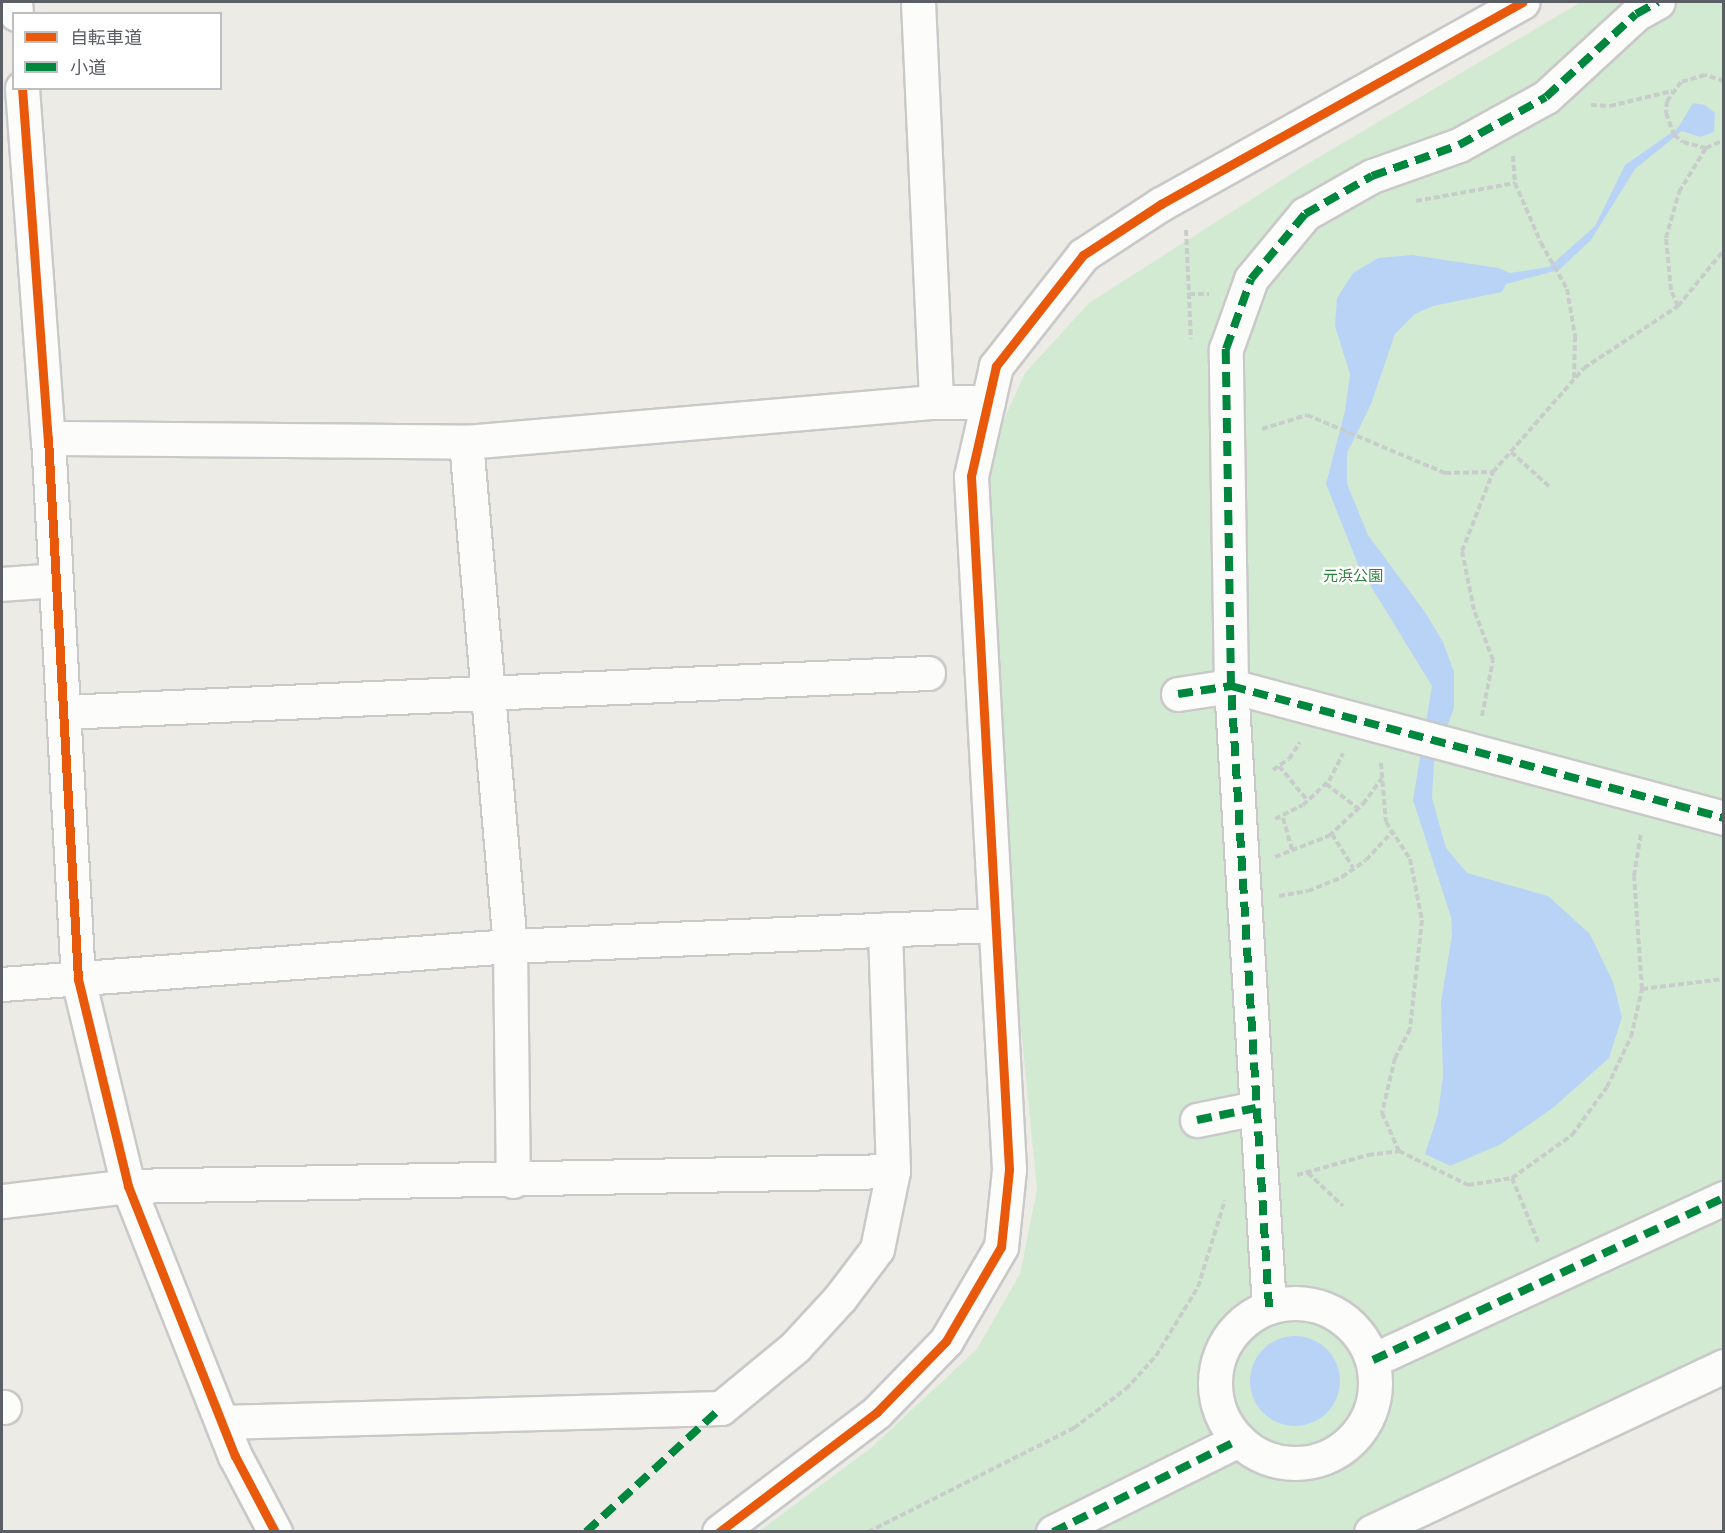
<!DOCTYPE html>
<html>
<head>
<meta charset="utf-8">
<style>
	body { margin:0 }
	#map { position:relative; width:1725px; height:1533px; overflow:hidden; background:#ecebe5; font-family:"Source Sans 3","Noto Sans JP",sans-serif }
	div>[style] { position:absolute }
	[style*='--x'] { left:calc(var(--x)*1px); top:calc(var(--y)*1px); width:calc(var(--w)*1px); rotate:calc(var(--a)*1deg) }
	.green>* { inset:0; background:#d2ead2 }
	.water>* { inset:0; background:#b9d3f7 }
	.round { border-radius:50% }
	.path>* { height:4px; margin-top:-2px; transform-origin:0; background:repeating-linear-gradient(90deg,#c8cdcb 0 6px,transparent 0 9px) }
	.roads { filter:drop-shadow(2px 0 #c8c9c8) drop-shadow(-2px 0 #c8c9c8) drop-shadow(0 2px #c8c9c8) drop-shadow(0 -2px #c8c9c8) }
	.minor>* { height:33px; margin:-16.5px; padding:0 16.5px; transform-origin:16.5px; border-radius:16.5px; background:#fcfcfb }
	.minor>.ring { margin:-16.5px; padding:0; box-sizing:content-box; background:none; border:33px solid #fcfcfb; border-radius:50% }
	.quiet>* { height:8px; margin-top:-4px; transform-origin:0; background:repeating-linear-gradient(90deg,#00873e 0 15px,transparent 0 23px) }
	.cycleway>* { height:9px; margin:-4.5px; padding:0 4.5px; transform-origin:4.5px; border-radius:4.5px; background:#e8590c }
	span { translate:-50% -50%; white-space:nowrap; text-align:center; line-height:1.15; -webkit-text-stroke:4.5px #fff; paint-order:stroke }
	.park-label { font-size:15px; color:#2c833c }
	.frame { position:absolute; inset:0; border:3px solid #5b5e65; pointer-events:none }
	.legend { position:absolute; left:12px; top:12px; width:210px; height:78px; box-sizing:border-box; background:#fff; border:2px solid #bdbfc1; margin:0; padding:8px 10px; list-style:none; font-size:18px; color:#5b5e65 }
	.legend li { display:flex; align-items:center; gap:12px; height:30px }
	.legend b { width:30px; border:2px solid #bdbfc1 }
</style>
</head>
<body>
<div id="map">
	<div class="green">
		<div style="clip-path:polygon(1581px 2px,1723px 2px,1723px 1355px,1352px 1531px,758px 1532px,871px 1448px,977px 1349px,1020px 1274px,1037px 1189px,1013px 947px,983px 701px,982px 524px,995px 439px,1025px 373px,1089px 303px,1299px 169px)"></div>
	</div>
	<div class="water">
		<div style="clip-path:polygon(1693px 103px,1705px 105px,1715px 113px,1714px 132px,1700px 137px,1682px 131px,1635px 169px,1591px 240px,1559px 270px,1506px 284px,1502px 292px,1433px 306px,1415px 314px,1395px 334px,1371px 404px,1347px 453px,1347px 484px,1368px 535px,1425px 612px,1443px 642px,1454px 672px,1454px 708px,1434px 762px,1432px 798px,1446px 848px,1467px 873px,1548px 896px,1590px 934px,1613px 982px,1622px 1017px,1609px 1058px,1554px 1107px,1501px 1144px,1450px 1166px,1425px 1154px,1438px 1114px,1443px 1076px,1441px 1002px,1452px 935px,1451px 917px,1413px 800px,1432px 686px,1359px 567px,1326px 484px,1345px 411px,1350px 374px,1335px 326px,1337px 298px,1353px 273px,1378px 258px,1412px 255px,1498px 268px,1510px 273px,1549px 267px,1595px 226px,1625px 165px,1678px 128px)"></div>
		<div class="round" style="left:1250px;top:1336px;width:90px;height:90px"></div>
	</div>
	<div class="path">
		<div style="--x:1724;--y:81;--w:20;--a:-162"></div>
		<div style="--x:1705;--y:75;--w:25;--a:164"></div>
		<div style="--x:1681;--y:82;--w:24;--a:126"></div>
		<div style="--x:1667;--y:101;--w:12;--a:95"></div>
		<div style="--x:1666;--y:113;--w:23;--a:70"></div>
		<div style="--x:1674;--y:135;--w:11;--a:38"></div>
		<div style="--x:1683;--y:142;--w:24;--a:15"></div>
		<div style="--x:1706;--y:148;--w:20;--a:-24"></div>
		<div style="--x:1591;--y:105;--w:19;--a:3"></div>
		<div style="--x:1610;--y:106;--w:64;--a:-13.6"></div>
		<div style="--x:1513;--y:156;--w:27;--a:86"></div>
		<div style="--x:1515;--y:183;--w:65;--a:66.6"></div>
		<div style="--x:1541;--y:243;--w:53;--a:60.5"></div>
		<div style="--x:1567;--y:289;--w:48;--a:80.3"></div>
		<div style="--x:1575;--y:336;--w:44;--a:91.3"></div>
		<div style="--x:1416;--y:201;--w:101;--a:-10.3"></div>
		<div style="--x:1186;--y:230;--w:109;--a:87.4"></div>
		<div style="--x:1189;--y:294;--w:20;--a:0"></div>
		<div style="--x:1678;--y:306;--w:17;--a:-114"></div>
		<div style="--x:1671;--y:290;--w:52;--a:-95.5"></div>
		<div style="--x:1666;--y:238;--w:48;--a:-74.2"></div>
		<div style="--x:1679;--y:192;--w:52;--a:-58.5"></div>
		<div style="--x:1262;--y:429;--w:47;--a:-17.3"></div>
		<div style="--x:1307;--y:415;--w:150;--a:22.8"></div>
		<div style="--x:1445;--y:473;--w:48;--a:-1.2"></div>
		<div style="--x:1511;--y:452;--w:54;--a:42"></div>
		<div style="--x:1482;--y:716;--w:57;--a:-78.9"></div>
		<div style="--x:1493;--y:660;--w:53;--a:-110.8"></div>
		<div style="--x:1474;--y:610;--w:60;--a:-101.5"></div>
		<div style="--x:1462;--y:551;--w:85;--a:-68.6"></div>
		<div style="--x:1493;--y:472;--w:138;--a:-48.8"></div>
		<div style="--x:1584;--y:368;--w:113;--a:-33.4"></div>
		<div style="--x:1678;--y:306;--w:72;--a:-50.6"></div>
		<div style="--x:1381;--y:763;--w:59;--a:85.2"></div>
		<div style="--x:1386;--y:822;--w:44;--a:57"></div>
		<div style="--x:1410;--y:859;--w:62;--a:78.9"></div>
		<div style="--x:1422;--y:920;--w:110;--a:96.3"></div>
		<div style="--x:1410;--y:1029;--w:33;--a:117"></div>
		<div style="--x:1395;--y:1058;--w:57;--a:103.3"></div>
		<div style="--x:1382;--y:1113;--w:42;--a:65.9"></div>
		<div style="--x:1399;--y:1151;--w:77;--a:26.2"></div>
		<div style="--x:1468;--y:1185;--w:45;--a:-9"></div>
		<div style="--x:1512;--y:1178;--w:74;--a:-35.6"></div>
		<div style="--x:1572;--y:1135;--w:59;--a:-53.9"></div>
		<div style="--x:1607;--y:1087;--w:55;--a:-64.4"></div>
		<div style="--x:1631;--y:1037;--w:49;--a:-77.1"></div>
		<div style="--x:1642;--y:989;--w:113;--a:-94"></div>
		<div style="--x:1634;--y:876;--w:44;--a:-80.8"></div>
		<div style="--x:1279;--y:766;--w:45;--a:50.4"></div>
		<div style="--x:1273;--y:770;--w:19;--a:-35"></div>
		<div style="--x:1289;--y:759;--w:20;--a:-57"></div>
		<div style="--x:1326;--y:784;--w:40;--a:37"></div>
		<div style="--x:1283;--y:818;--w:36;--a:74"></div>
		<div style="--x:1275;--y:819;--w:31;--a:-27"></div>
		<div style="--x:1303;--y:805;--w:35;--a:-43"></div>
		<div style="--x:1329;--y:781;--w:31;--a:-63"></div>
		<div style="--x:1332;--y:834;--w:40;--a:58"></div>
		<div style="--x:1275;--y:857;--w:58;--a:-21.3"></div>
		<div style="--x:1329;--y:836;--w:47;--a:-43.3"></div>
		<div style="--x:1363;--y:804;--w:32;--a:-54"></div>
		<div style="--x:1279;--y:896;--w:29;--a:-10"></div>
		<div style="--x:1308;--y:891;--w:37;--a:-22"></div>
		<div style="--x:1342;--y:877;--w:29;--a:-35"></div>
		<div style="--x:1366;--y:860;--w:38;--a:-47"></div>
		<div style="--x:1642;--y:989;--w:83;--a:-7"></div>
		<div style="--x:1308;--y:1173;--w:48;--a:43.3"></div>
		<div style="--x:1297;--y:1175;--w:74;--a:-15.7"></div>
		<div style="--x:1368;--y:1155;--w:31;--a:-7"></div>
		<div style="--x:1512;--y:1178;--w:71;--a:67.8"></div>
		<div style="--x:868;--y:1532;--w:231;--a:-26.8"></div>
		<div style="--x:1074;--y:1428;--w:65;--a:-36.9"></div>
		<div style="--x:1126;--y:1389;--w:45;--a:-47.7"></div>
		<div style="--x:1156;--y:1356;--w:81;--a:-58.7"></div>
		<div style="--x:1198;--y:1287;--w:91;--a:-72.8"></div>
	</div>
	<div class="roads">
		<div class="minor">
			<div style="--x:15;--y:2;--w:12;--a:85"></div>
			<div style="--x:918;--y:2;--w:400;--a:87.4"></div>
			<div style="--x:22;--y:88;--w:351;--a:85.8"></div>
			<div style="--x:48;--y:438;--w:542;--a:86.83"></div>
			<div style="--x:78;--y:979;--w:213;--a:76.4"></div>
			<div style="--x:128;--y:1186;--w:290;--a:68.4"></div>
			<div style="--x:235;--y:1456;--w:86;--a:62.2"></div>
			<div style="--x:48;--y:438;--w:418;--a:0.5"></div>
			<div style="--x:466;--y:442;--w:472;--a:-4.9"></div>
			<div style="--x:936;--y:402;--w:52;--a:0"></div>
			<div style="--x:466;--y:442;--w:506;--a:85.01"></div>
			<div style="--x:510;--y:946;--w:235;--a:89.3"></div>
			<div style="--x:2;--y:584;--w:54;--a:-4.2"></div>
			<div style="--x:1178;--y:694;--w:54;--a:-8.6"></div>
			<div style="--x:1231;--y:686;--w:510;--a:14.99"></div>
			<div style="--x:63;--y:712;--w:866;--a:-2.58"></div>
			<div style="--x:2;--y:984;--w:509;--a:-4.28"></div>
			<div style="--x:510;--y:946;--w:485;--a:-2.5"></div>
			<div style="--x:1197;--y:1120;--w:60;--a:-11.5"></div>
			<div style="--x:2;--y:1201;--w:127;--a:-6.8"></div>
			<div style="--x:128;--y:1186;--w:765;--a:-1.12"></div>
			<div class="ring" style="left:1215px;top:1303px;width:127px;height:127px"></div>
			<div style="--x:1269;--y:1307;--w:622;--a:-93.5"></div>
			<div style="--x:1231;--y:686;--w:337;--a:-90.9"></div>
			<div style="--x:1226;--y:349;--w:74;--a:-70.3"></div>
			<div style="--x:1251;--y:279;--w:85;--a:-50.3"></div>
			<div style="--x:1305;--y:214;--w:77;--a:-29.6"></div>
			<div style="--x:1372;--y:176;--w:92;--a:-19.6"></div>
			<div style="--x:1459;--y:145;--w:99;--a:-28.9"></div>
			<div style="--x:1546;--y:97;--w:122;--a:-42.7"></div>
			<div style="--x:1636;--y:14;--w:25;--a:-29"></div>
			<div style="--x:1373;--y:1360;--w:387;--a:-24.8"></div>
			<div style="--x:2;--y:1407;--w:2;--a:0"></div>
			<div style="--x:222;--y:1422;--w:499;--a:-1.6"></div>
			<div style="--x:721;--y:1408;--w:96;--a:-39.5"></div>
			<div style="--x:795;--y:1347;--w:67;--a:-47.4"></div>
			<div style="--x:840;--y:1298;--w:61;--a:-52.9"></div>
			<div style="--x:877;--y:1249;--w:80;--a:-78.4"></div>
			<div style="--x:893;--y:1171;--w:242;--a:-91.9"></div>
			<div style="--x:719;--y:1532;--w:198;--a:-37.2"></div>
			<div style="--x:877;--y:1412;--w:99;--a:-45.8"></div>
			<div style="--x:946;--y:1341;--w:109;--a:-59.7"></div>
			<div style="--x:1001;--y:1247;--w:78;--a:-84.1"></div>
			<div style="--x:1009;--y:1169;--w:694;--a:-93.14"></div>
			<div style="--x:971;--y:476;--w:113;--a:-77.2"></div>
			<div style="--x:996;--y:366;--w:141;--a:-51.9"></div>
			<div style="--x:1083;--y:255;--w:93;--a:-33.2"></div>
			<div style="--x:1161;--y:204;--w:414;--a:-29.2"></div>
			<div style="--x:1053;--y:1532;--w:207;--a:-26.4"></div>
			<div style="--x:1371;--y:1532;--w:390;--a:-25.2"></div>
		</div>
	</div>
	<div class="quiet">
		<div style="--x:1178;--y:694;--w:54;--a:-8.6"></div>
		<div style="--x:1231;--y:686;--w:510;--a:14.99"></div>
		<div style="--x:1197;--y:1120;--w:60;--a:-11.5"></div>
		<div style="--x:1269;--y:1307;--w:622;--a:-93.5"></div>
		<div style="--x:1231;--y:686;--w:337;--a:-90.9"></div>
		<div style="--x:1226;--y:349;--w:74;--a:-70.3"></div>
		<div style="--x:1251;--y:279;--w:85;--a:-50.3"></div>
		<div style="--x:1305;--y:214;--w:77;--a:-29.6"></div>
		<div style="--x:1372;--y:176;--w:92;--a:-19.6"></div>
		<div style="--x:1459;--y:145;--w:99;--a:-28.9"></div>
		<div style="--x:1546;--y:97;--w:122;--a:-42.7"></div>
		<div style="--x:1636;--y:14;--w:25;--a:-29"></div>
		<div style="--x:1373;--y:1360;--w:387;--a:-24.8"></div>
		<div style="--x:586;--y:1532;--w:183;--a:-42.6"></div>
		<div style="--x:1053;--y:1532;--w:207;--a:-26.4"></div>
	</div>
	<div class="cycleway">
		<div style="--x:22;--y:88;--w:351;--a:85.8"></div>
		<div style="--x:48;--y:438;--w:542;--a:86.83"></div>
		<div style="--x:78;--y:979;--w:213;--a:76.4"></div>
		<div style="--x:128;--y:1186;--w:290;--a:68.4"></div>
		<div style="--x:235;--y:1456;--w:86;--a:62.2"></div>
		<div style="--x:719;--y:1532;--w:198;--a:-37.2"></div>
		<div style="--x:877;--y:1412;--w:99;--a:-45.8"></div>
		<div style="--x:946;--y:1341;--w:109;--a:-59.7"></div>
		<div style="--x:1001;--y:1247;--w:78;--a:-84.1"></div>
		<div style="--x:1009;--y:1169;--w:694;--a:-93.14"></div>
		<div style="--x:971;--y:476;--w:113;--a:-77.2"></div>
		<div style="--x:996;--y:366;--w:141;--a:-51.9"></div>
		<div style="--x:1083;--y:255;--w:93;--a:-33.2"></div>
		<div style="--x:1161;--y:204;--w:414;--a:-29.2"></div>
	</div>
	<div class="park-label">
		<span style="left:1353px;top:577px">元浜公園</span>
	</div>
	<div class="frame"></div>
	<ul class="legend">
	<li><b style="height:8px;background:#e8590c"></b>自転車道</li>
	<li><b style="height:8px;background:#00873e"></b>小道</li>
	</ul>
</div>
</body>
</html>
